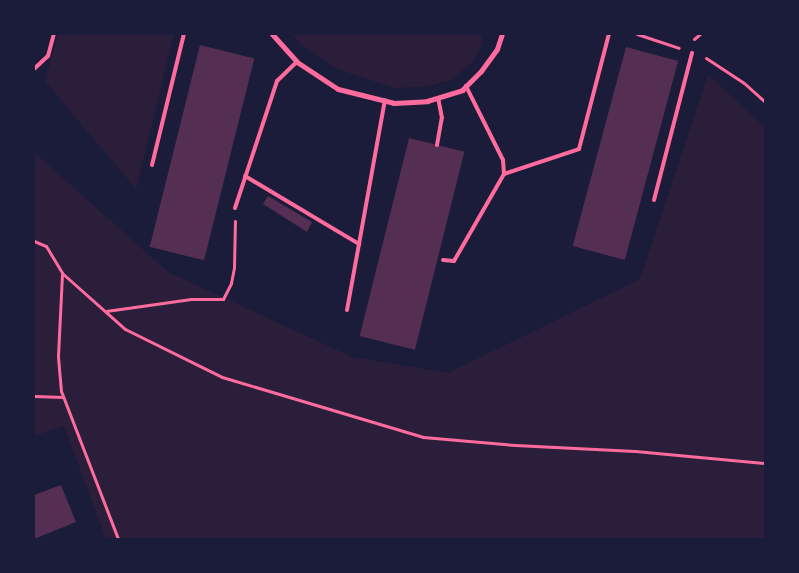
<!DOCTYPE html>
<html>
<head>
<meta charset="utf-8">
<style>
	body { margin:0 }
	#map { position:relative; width:799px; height:573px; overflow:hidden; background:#1b1b3a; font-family:Jost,sans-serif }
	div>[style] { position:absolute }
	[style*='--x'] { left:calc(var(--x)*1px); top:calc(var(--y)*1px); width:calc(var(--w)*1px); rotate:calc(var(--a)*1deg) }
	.green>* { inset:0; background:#2a1e3b }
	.building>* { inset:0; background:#542f53; transform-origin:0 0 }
	.path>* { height:3px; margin:-1.5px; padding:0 1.5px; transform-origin:1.5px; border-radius:1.5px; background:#ff6b9d }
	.service>* { height:4px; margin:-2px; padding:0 2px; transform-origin:2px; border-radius:2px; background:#ff6b9d }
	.minor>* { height:5px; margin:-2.5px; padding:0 2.5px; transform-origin:2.5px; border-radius:2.5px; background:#ff6b9d }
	span { translate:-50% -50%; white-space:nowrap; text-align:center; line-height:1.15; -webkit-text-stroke:4.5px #1b1b3a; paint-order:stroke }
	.frame { position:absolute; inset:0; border:35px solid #1b1b3a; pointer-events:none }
</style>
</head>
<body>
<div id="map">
	<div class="green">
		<div style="clip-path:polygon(58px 34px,174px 34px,136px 189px,45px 81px)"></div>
		<div style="clip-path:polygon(292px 34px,482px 34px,481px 46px,473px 62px,451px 80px,425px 87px,394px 88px,337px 69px,301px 44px)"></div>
		<div style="clip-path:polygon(708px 75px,765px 127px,765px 539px,106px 539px,64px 426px,34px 436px,34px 152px,168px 272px,352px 357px,448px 373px,640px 279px)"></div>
	</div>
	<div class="building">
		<div style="left:200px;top:45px;width:56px;height:208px;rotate:14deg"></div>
		<div style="left:626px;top:47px;width:54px;height:206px;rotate:15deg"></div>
		<div style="left:409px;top:138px;width:57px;height:204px;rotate:14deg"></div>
		<div style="clip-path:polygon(268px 196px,312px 222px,307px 232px,263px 204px)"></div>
		<div style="clip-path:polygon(61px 485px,76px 522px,34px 539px,34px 495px)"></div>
	</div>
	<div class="path">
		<div style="--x:637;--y:34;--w:44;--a:18.4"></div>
		<div style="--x:694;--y:39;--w:8;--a:-40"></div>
		<div style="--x:706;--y:58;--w:45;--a:33.3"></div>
		<div style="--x:744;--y:83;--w:28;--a:42"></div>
		<div style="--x:34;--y:241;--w:13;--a:23"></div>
		<div style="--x:46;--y:246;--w:31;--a:59"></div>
		<div style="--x:62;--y:273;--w:84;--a:41.6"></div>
		<div style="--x:125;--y:329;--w:108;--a:26.3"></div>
		<div style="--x:222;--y:377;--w:210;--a:16.6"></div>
		<div style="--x:423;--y:437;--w:92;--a:5"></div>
		<div style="--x:515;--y:445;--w:120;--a:2.9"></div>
		<div style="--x:635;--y:451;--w:131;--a:5.3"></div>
		<div style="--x:62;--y:274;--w:83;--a:92.8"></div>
		<div style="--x:58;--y:357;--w:34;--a:85"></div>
		<div style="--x:61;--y:391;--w:159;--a:68.9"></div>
		<div style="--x:106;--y:311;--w:86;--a:-8"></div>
		<div style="--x:191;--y:299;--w:32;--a:0"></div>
		<div style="--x:223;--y:299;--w:18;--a:-63"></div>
		<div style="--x:231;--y:283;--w:16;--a:-79"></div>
		<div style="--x:234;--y:267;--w:46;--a:-88.8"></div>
		<div style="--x:34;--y:396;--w:29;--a:2"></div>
	</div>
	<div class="service">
		<div style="--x:34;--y:69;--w:19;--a:-43"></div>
		<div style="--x:48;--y:56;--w:23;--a:-75"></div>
		<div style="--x:437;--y:145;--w:27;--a:-80"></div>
		<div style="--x:442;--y:118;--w:20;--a:-101"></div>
		<div style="--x:152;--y:165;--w:135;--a:-76.3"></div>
		<div style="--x:504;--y:174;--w:79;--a:-18.4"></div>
		<div style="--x:579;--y:149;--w:119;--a:-75.4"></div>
		<div style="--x:245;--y:176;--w:133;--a:30.8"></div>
		<div style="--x:359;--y:244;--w:146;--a:-79.8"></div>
		<div style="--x:654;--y:200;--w:152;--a:-75.5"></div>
		<div style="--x:235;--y:208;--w:134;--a:-71.7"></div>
		<div style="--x:277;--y:81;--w:28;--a:-44"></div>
		<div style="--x:443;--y:260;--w:11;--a:5"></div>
		<div style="--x:454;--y:261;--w:100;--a:-60.1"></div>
		<div style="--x:504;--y:174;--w:14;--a:-94"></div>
		<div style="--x:503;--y:160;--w:83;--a:-116.6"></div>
		<div style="--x:347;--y:310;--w:67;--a:-79.7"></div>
	</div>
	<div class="minor">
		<div style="--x:272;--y:34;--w:38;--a:48"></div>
		<div style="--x:297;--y:62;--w:49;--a:33.4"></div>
		<div style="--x:338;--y:89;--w:58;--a:14"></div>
		<div style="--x:394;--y:103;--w:33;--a:-3"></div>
		<div style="--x:427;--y:101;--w:37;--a:-17"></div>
		<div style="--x:462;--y:90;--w:27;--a:-45"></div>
		<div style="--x:481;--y:71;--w:27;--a:-54"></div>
		<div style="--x:497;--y:49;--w:16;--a:-72"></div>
	</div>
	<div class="frame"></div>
</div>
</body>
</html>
